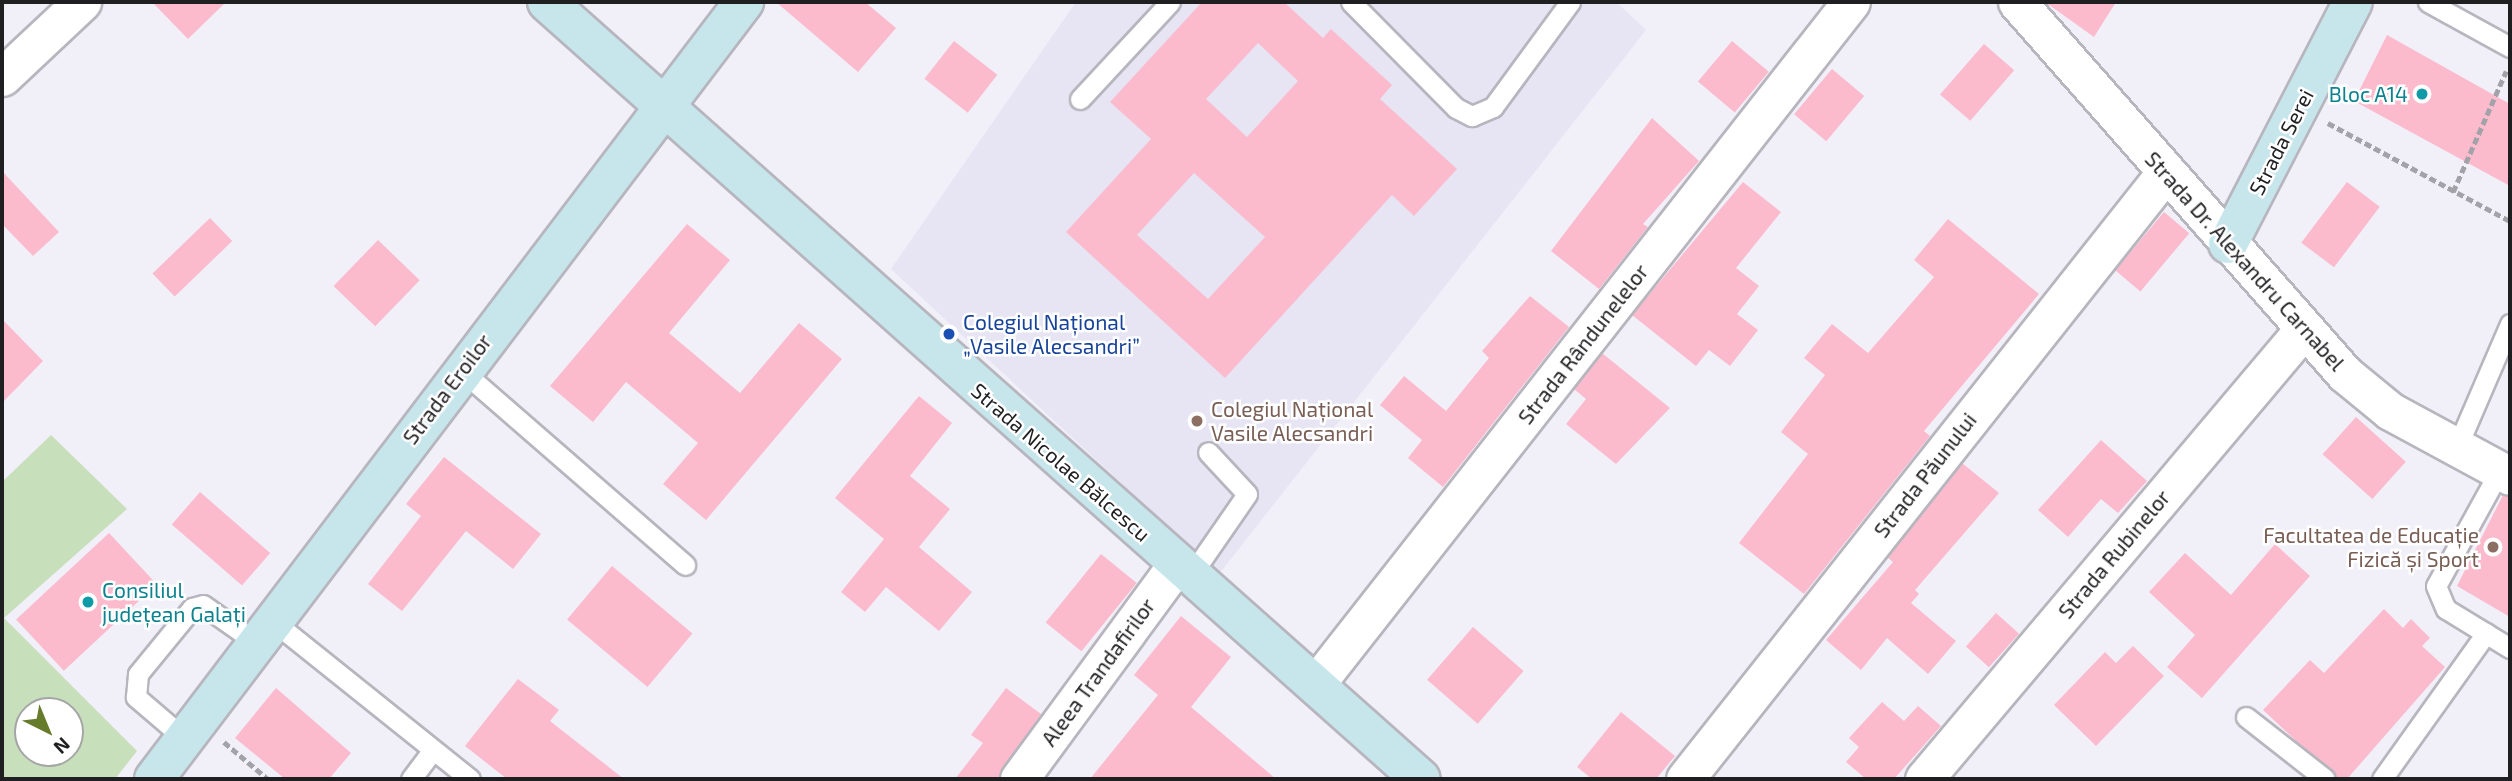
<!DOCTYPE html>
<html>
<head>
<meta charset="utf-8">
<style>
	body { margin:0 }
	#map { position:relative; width:2512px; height:781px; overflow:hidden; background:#f1eff8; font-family:"Exo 2",sans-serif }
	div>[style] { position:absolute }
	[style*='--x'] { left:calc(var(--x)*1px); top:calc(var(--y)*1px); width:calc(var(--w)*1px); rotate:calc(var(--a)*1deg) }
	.built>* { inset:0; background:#e7e4f4 }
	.green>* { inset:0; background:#c7dfbb }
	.building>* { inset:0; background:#fbbbcd; transform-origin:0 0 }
	.path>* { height:4.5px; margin-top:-2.25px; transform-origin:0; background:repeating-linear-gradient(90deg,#a4a2a9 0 7px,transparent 0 10.5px) }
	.roads { filter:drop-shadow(2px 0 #b7b5bd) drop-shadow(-2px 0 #b7b5bd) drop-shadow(0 2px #b7b5bd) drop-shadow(0 -2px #b7b5bd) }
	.lane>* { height:19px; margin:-9.5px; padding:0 9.5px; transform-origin:9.5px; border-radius:9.5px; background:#fff }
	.street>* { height:37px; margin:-18.5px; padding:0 18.5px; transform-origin:18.5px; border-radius:18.5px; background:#fff }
	.secondary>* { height:38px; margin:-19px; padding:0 19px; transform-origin:19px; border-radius:19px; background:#c7e6ec }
	.dots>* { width:19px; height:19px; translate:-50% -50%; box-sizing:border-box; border:4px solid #fff; border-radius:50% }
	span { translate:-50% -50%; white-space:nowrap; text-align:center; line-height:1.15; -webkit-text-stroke:5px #fff; paint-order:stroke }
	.culture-label { font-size:21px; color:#0d838f }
	.right { translate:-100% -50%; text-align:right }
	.left { translate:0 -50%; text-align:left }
	.street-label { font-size:21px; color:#1f1e21 }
	.transit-label { font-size:21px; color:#164399 }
	.education-label { font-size:21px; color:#785e54 }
	.frame { position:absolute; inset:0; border:4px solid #1f1e21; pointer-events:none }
	.north { position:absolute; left:14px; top:697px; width:70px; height:70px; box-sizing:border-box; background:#fff; border:2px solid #a5a5a6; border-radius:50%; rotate:137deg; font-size:19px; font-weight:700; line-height:28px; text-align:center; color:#1f1e21 }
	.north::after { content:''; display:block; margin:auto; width:24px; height:32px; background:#677b2c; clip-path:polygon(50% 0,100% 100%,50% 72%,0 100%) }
</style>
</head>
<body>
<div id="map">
	<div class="built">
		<div style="clip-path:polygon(1076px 2px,1616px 2px,1646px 30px,1219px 574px,891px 269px)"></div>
	</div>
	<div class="green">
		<div style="clip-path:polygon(evenodd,51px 435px,127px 509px,4px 618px,137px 751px,115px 779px,2px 779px,2px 482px,51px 435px,28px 711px,70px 711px,70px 753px,28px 753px,28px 711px)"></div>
	</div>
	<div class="building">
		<div style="clip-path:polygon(152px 2px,226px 2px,188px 39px)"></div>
		<div style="clip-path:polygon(776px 2px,865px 2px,896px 28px,858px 72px)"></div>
		<div style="clip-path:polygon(evenodd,1202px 2px,1284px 2px,1323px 38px,1331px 29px,1392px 85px,1380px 99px,1457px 169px,1414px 216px,1392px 195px,1225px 378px,1066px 232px,1151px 139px,1110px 102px,1202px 2px,1258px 43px,1298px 81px,1247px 137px,1206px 99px,1258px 43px,1202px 2px,1194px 173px,1265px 237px,1208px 299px,1137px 235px,1194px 173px)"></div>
		<div style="clip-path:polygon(2045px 2px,2116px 2px,2094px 37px)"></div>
		<div style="clip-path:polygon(2387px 35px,2510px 104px,2510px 186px,2354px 101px)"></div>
		<div style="left:954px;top:41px;width:55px;height:48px;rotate:38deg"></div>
		<div style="left:1732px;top:41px;width:48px;height:53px;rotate:40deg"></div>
		<div style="left:1984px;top:44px;width:40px;height:67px;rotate:41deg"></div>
		<div style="left:1832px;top:69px;width:42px;height:59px;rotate:40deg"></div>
		<div style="clip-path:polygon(1652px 118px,1699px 161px,1643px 224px,1648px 227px,1599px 289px,1551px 251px)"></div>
		<div style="clip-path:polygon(2px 171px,59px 232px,33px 256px,2px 224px)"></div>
		<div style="clip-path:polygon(1743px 182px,1781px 212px,1736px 268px,1759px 286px,1737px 314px,1758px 330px,1730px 366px,1709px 350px,1696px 366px,1632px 315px)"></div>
		<div style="left:2347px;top:182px;width:41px;height:76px;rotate:37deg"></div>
		<div style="left:2164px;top:212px;width:33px;height:76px;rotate:40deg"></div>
		<div style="left:210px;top:218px;width:32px;height:80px;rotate:46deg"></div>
		<div style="clip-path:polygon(1948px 219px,2039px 294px,1924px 431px,1930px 436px,1804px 594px,1739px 543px,1808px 454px,1781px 432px,1825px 375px,1804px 358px,1832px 324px,1868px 353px,1934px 277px,1914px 260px)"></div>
		<div style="clip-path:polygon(687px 224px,730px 260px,669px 333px,740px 393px,799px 323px,842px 359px,706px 520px,663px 484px,698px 443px,626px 382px,593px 422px,550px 386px)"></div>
		<div style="left:378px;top:240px;width:58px;height:64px;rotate:44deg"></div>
		<div style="clip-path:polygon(1530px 296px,1569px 327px,1443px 487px,1408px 458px,1422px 440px,1380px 405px,1404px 376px,1446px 411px,1489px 358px,1482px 351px)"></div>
		<div style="clip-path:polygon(2px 319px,43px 361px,2px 403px)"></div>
		<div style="clip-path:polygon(1602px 353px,1670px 408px,1616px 464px,1566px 424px,1586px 399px,1574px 389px)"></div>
		<div style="clip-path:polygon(919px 396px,952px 423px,910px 476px,950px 509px,919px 547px,972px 592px,939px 631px,886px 587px,865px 612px,841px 592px,884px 539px,835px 498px)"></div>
		<div style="left:2356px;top:417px;width:67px;height:50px;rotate:42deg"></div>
		<div style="clip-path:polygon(2101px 440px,2147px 481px,2118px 513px,2101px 499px,2068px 537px,2038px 510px)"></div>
		<div style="clip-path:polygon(444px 457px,541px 534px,513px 569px,466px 531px,402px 611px,368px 584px,421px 516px,406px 504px)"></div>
		<div style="clip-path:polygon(1962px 463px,1999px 493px,1915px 590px,1919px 594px,1911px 603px,1956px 641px,1928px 674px,1887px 638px,1861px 670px,1826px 640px,1893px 562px,1887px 557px)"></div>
		<div style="left:200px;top:492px;width:93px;height:43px;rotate:41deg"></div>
		<div style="clip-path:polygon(2503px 495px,2510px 497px,2510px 617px,2457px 586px)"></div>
		<div style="left:109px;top:533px;width:70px;height:127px;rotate:47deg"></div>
		<div style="clip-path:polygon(2275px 544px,2310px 576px,2202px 698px,2167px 667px,2195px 635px,2149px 592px,2185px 553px,2231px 595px)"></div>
		<div style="left:1101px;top:554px;width:46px;height:88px;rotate:39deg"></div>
		<div style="left:612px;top:566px;width:105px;height:70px;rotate:40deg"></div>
		<div style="clip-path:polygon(2384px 609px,2403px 628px,2411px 619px,2430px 638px,2422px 646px,2445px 667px,2347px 779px,2337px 779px,2263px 710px,2310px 660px,2324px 673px)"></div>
		<div style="left:1996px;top:613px;width:31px;height:45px;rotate:42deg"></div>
		<div style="clip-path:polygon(1181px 616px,1231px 657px,1191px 707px,1276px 779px,1090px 779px,1158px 695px,1134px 675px)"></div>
		<div style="left:1473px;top:627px;width:67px;height:70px;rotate:41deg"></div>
		<div style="clip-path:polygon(2133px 646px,2164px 676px,2096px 746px,2054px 705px,2105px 652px,2116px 663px)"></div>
		<div style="clip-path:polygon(518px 679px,559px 710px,550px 721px,624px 779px,507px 779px,465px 746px)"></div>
		<div style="clip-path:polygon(276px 688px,351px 753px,329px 779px,285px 779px,235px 738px)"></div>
		<div style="clip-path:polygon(1006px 688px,1041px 714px,998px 779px,955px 779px,983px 743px,971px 735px)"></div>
		<div style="clip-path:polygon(1882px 702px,1904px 721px,1918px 706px,1941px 726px,1894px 779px,1866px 779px,1846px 762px,1859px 747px,1849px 738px)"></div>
		<div style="clip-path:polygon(1621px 712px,1675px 756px,1656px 779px,1592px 779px,1577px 767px)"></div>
	</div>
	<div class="path">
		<div style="--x:2328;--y:123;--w:207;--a:28.3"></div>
		<div style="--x:2453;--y:192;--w:132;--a:-66.3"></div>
		<div style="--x:224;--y:742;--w:57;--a:40.1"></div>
	</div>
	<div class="roads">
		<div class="lane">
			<div style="--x:1351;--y:2;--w:149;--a:45.3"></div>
			<div style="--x:1456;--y:108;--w:18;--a:27"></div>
			<div style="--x:1472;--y:116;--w:23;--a:-23"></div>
			<div style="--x:1493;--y:107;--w:130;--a:-53.7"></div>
			<div style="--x:2428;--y:2;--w:94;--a:28.8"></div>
			<div style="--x:1080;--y:99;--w:132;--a:-47.1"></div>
			<div style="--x:461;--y:370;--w:297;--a:41"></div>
			<div style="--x:2457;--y:447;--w:134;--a:-66.7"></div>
			<div style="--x:2500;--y:470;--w:132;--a:118.9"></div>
			<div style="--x:2436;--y:586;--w:25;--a:67"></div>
			<div style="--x:2446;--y:609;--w:75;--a:31.4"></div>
			<div style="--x:1191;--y:575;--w:98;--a:-55.3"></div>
			<div style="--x:1247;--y:494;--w:57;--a:-132.9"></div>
			<div style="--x:274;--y:622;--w:251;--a:38.7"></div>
			<div style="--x:2246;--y:717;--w:100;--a:38.1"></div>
			<div style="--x:185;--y:739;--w:65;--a:-139.4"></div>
			<div style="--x:136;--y:697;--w:23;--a:-85"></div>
			<div style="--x:138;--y:674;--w:85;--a:-50.7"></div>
			<div style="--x:192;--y:608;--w:11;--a:-15"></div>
			<div style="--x:203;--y:605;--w:66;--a:35.1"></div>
			<div style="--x:411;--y:779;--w:35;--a:-53"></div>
			<div style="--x:2382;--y:779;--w:179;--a:-54.5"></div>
		</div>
		<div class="street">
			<div style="--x:2017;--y:2;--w:496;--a:48.6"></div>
			<div style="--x:2345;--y:374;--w:58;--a:39.4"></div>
			<div style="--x:2390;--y:411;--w:136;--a:28.4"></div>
			<div style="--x:2;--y:77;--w:110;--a:-43.2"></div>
			<div style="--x:1315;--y:685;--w:868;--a:-51.88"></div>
			<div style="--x:1019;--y:779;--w:267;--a:-53.7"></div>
			<div style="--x:1685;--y:779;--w:774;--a:-51.61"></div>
			<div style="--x:1924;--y:779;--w:588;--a:-49.83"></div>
		</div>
		<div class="secondary">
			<div style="--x:547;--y:2;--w:1169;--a:41.64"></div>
			<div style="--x:2228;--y:244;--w:272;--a:-62.7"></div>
			<div style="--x:154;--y:779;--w:976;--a:-52.79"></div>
		</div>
	</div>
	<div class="dots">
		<div style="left:2422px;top:94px;background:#0f9aa8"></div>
		<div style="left:949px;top:334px;background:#1a4fb4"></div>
		<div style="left:1197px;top:421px;background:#8d6e63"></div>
		<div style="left:2493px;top:547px;background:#8d6e63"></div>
		<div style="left:88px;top:602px;background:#0f9aa8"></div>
	</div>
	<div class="culture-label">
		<span class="right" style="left:2408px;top:94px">Bloc A14</span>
		<span class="left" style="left:102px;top:602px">Consiliul<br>județean Galați</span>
	</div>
	<div class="street-label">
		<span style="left:2281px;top:142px;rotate:-63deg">Strada Serei</span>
		<span style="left:2245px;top:261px;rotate:48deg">Strada Dr. Alexandru Carnabel</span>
		<span style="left:1583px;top:344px;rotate:-52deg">Strada Rândunelelor</span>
		<span style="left:447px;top:389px;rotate:-53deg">Strada Eroilor</span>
		<span style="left:1061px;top:462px;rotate:41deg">Strada Nicolae Bălcescu</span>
		<span style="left:1925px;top:475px;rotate:-52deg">Strada Păunului</span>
		<span style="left:2114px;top:554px;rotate:-50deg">Strada Rubinelor</span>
		<span style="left:1098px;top:672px;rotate:-54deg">Aleea Trandafirilor</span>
	</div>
	<div class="transit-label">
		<span class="left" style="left:963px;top:334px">Colegiul Național<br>„Vasile Alecsandri”</span>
	</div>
	<div class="education-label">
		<span class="left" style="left:1211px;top:421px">Colegiul Național<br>Vasile Alecsandri</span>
		<span class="right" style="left:2479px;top:547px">Facultatea de Educație<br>Fizică și Sport</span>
	</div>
	<div class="frame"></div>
	<div class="north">N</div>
</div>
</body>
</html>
